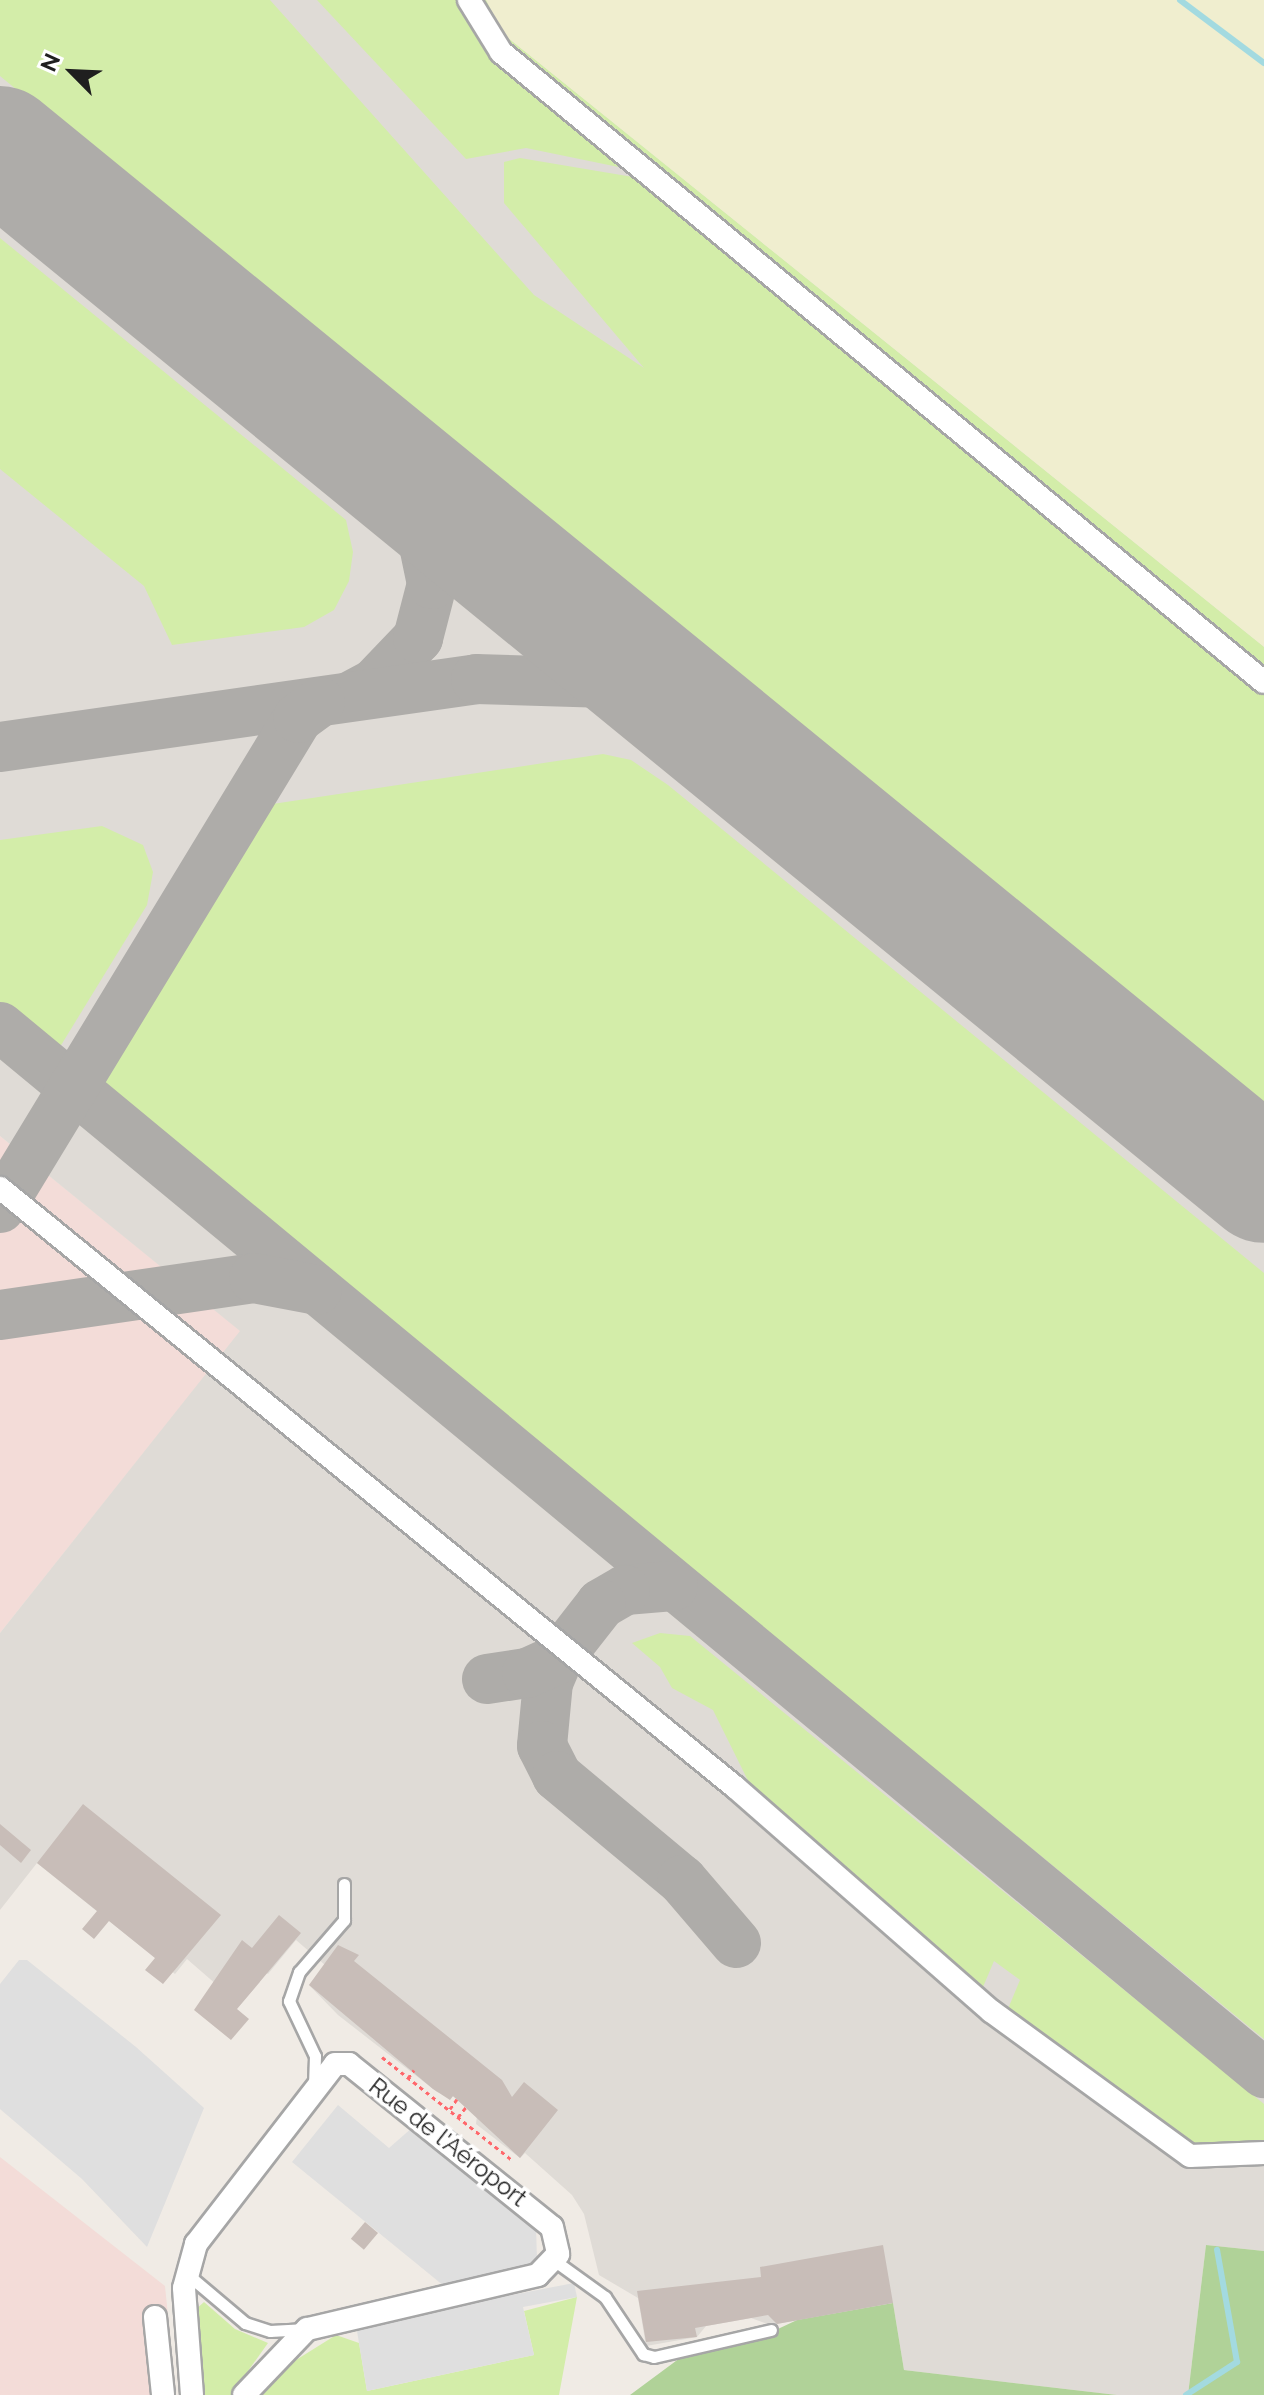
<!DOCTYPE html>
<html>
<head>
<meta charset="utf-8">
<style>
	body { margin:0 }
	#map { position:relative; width:1264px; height:2395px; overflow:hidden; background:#f0ebe5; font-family:Raleway,sans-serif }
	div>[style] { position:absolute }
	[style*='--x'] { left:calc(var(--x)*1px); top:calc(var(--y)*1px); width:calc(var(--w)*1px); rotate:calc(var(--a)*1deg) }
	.military>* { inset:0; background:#f3dcd8 }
	.airport>* { inset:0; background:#dfdbd6 }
	.farmland>* { inset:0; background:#f0eecf }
	.grass>* { inset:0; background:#d3eda9 }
	.forest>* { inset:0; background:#b0d298 }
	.parking>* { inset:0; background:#dfdfdf }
	.stream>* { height:6px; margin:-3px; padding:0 3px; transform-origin:3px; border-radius:3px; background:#a3dae0 }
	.taxiway>* { height:50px; margin:-25px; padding:0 25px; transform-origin:25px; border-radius:25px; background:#aeaca9 }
	.runway>* { height:124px; margin:-62px; padding:0 62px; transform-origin:62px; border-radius:62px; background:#aeaca9 }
	.building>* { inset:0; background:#c8bdb8; transform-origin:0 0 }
	.path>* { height:3px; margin-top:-1.5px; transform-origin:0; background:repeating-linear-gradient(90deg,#ff676b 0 4px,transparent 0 8px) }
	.roads { filter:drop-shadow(2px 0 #a6a6a6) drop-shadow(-2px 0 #a6a6a6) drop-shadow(0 2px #a6a6a6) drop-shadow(0 -2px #a6a6a6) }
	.service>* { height:11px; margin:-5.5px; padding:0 5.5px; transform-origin:5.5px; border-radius:5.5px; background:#fff }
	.minor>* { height:22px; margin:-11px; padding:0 11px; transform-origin:11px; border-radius:11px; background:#fff }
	span { translate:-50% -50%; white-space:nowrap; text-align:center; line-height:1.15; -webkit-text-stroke:7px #fff; paint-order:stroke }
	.street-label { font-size:24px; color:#1f1f1f }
	.north { position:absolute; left:32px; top:32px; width:80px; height:80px; -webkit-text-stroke:6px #fff; paint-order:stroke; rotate:294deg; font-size:22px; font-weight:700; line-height:32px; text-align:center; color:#1f1f1f }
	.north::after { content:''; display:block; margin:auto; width:28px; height:36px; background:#1f1f1f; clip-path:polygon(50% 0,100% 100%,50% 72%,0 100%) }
</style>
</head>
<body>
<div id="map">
	<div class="military">
		<div style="clip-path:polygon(0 1136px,241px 1331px,0 1633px)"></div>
		<div style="clip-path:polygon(0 2157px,165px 2286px,176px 2395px,0 2395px)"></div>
	</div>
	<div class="airport">
		<div style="clip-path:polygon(0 0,486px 0,503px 34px,1264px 647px,1264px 2251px,1206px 2245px,1188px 2395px,1117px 2395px,904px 2370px,893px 2303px,770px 2325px,751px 2318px,706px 2326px,697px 2337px,646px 2346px,638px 2298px,599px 2275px,584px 2214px,572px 2195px,525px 2153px,520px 2158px,476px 2124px,477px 2116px,454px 2097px,437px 2092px,338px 2015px,309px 1985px,325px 1965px,296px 1940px,268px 1974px,263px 1971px,256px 1979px,260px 1982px,240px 2005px,187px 1959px,175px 1974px,37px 1863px,0 1910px,0 1633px,240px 1331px,0 1136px)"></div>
	</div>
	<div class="farmland">
		<div style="clip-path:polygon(486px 0,1264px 0,1264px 647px,503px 34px)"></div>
	</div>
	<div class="grass">
		<div style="clip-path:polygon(0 0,270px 0,534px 295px,644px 368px,504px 203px,504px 162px,520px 158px,633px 177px,675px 203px,1264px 687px,1264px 1109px,0 76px)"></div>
		<div style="clip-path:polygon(317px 0,463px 0,633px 170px,526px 148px,466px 159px)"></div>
		<div style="clip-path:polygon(475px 0,486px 0,503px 34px,1264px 647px,1264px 672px,512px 55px)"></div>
		<div style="clip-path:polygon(0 238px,346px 520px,353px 552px,349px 581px,334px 610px,304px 627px,172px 645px,144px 586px,0 469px)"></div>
		<div style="clip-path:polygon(603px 754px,631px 760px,668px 785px,1264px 1273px,1264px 2039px,496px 1409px,92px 1087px,93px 1075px,266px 805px)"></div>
		<div style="clip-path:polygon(102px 826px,143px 845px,153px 872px,147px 905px,55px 1055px,0 1011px,0 840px)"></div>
		<div style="clip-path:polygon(660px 1633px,690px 1636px,1264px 2104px,1264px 2148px,1188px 2151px,1005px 2016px,1020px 1980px,994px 1961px,980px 1994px,770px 1825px,713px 1710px,672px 1688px,660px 1667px,632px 1643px)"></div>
		<div style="clip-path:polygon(577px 2297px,559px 2395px,260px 2395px,280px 2370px,336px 2335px,359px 2343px,367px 2391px,534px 2355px,524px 2311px)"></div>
		<div style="clip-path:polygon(204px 2302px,235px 2329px,268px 2343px,231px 2395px,202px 2395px,195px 2310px)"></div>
	</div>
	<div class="forest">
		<div style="clip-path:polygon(1206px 2245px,1264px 2251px,1264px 2395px,1188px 2395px)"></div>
		<div style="clip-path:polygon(893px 2303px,904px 2370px,1117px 2395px,630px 2395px,684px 2355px,763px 2336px,797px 2320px)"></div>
	</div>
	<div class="parking">
		<div style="clip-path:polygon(19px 1960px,27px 1960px,136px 2047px,204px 2108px,147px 2247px,82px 2179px,0 2109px,0 1984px)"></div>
		<div style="clip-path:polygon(338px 2105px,389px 2148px,413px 2127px,536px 2228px,537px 2259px,519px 2271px,444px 2286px,292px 2162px)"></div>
		<div style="clip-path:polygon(574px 2283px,577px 2297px,523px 2307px,534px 2355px,367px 2391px,356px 2325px)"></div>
	</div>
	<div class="stream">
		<div style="--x:1180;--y:0;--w:105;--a:36.9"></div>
		<div style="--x:1186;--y:2395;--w:61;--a:-32.9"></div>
		<div style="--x:1237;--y:2362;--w:114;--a:-100.1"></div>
	</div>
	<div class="taxiway">
		<div style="--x:351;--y:696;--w:26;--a:-28"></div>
		<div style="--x:374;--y:684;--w:64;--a:-46.3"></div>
		<div style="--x:418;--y:638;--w:56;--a:-75.5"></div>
		<div style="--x:432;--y:584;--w:54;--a:-101.7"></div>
		<div style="--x:421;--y:531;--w:97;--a:-121.6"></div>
		<div style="--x:0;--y:747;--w:481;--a:-8.1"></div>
		<div style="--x:476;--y:679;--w:131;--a:1.7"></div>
		<div style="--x:607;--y:683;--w:73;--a:13.5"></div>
		<div style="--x:0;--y:1027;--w:1641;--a:39.61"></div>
		<div style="--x:0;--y:1208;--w:574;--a:-58.69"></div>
		<div style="--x:298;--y:718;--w:27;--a:-36"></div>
		<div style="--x:0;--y:1315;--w:257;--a:-8.3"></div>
		<div style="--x:254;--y:1278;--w:64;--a:10.8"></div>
		<div style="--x:673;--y:1586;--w:48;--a:175.2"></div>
		<div style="--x:625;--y:1590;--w:28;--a:150"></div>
		<div style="--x:601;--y:1604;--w:70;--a:128"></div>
		<div style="--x:558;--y:1659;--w:25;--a:113"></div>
		<div style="--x:548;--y:1682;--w:64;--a:95.4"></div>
		<div style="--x:542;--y:1746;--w:34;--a:63"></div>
		<div style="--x:557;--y:1776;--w:163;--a:39.8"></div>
		<div style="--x:682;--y:1880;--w:83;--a:49.4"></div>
		<div style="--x:487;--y:1679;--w:40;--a:-8.5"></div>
		<div style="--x:527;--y:1673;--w:34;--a:-24"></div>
	</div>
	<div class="runway">
		<div style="--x:0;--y:148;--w:1632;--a:39.26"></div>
	</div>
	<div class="building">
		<div style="clip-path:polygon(83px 1804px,221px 1915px,163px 1984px,145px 1970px,155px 1958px,109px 1921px,94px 1939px,82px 1929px,97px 1911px,37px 1863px)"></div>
		<div style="clip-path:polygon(0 1824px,31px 1850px,21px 1863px,0 1845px)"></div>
		<div style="clip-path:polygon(279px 1915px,301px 1933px,237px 2009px,249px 2019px,231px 2040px,194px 2010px,242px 1940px,252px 1948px)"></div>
		<div style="clip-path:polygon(338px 1945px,359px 1955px,354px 1961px,502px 2080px,512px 2097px,524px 2082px,558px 2110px,520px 2158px,453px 2096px,450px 2100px,433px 2089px,309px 1985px)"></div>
		<div style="left:365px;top:2222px;width:17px;height:22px;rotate:40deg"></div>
		<div style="clip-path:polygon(883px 2245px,893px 2303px,777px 2324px,768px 2315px,695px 2328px,697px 2337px,646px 2342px,637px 2291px,761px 2277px,760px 2267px)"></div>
	</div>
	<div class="path">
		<div style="--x:382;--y:2057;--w:166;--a:38.4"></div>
		<div style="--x:408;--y:2078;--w:10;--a:-53"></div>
		<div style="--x:450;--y:2109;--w:12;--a:-55"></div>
		<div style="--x:458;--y:2117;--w:13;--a:-51"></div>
	</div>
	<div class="roads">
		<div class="service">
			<div style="--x:314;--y:2085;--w:29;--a:-88"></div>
			<div style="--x:315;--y:2056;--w:61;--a:-115.3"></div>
			<div style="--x:289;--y:2001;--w:31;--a:-71"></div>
			<div style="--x:299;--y:1972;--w:69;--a:-49.1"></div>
			<div style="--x:344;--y:1920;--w:36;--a:-90"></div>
			<div style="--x:555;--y:2261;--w:62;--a:35.8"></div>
			<div style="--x:605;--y:2297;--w:69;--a:56.3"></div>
			<div style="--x:643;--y:2354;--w:11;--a:15"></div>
			<div style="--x:654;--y:2357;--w:120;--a:-13"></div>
			<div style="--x:187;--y:2274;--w:76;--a:40.2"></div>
			<div style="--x:245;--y:2323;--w:26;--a:18"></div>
			<div style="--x:270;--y:2331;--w:36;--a:-3"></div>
		</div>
		<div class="minor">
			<div style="--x:469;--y:0;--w:61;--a:58.4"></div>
			<div style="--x:501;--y:52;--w:989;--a:39.55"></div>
			<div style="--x:0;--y:1188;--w:948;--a:39.18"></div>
			<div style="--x:735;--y:1787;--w:340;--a:41.2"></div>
			<div style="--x:991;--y:2011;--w:246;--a:36.1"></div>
			<div style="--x:1190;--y:2156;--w:74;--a:-2.3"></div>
			<div style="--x:155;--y:2317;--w:78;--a:84.1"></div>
			<div style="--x:192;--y:2395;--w:107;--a:-94.3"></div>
			<div style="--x:184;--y:2288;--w:46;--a:-74.7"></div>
			<div style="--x:196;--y:2244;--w:227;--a:-52.3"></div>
			<div style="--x:335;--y:2064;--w:14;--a:0"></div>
			<div style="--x:349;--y:2064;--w:260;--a:38.8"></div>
			<div style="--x:552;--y:2227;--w:28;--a:77"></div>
			<div style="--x:558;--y:2254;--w:29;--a:134"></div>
			<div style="--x:538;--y:2275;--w:237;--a:166.8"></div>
			<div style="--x:307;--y:2329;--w:91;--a:133.7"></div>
		</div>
	</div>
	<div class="street-label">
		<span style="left:448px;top:2142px;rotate:38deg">Rue de l'Aéroport</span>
	</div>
	<div class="north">N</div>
</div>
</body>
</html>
